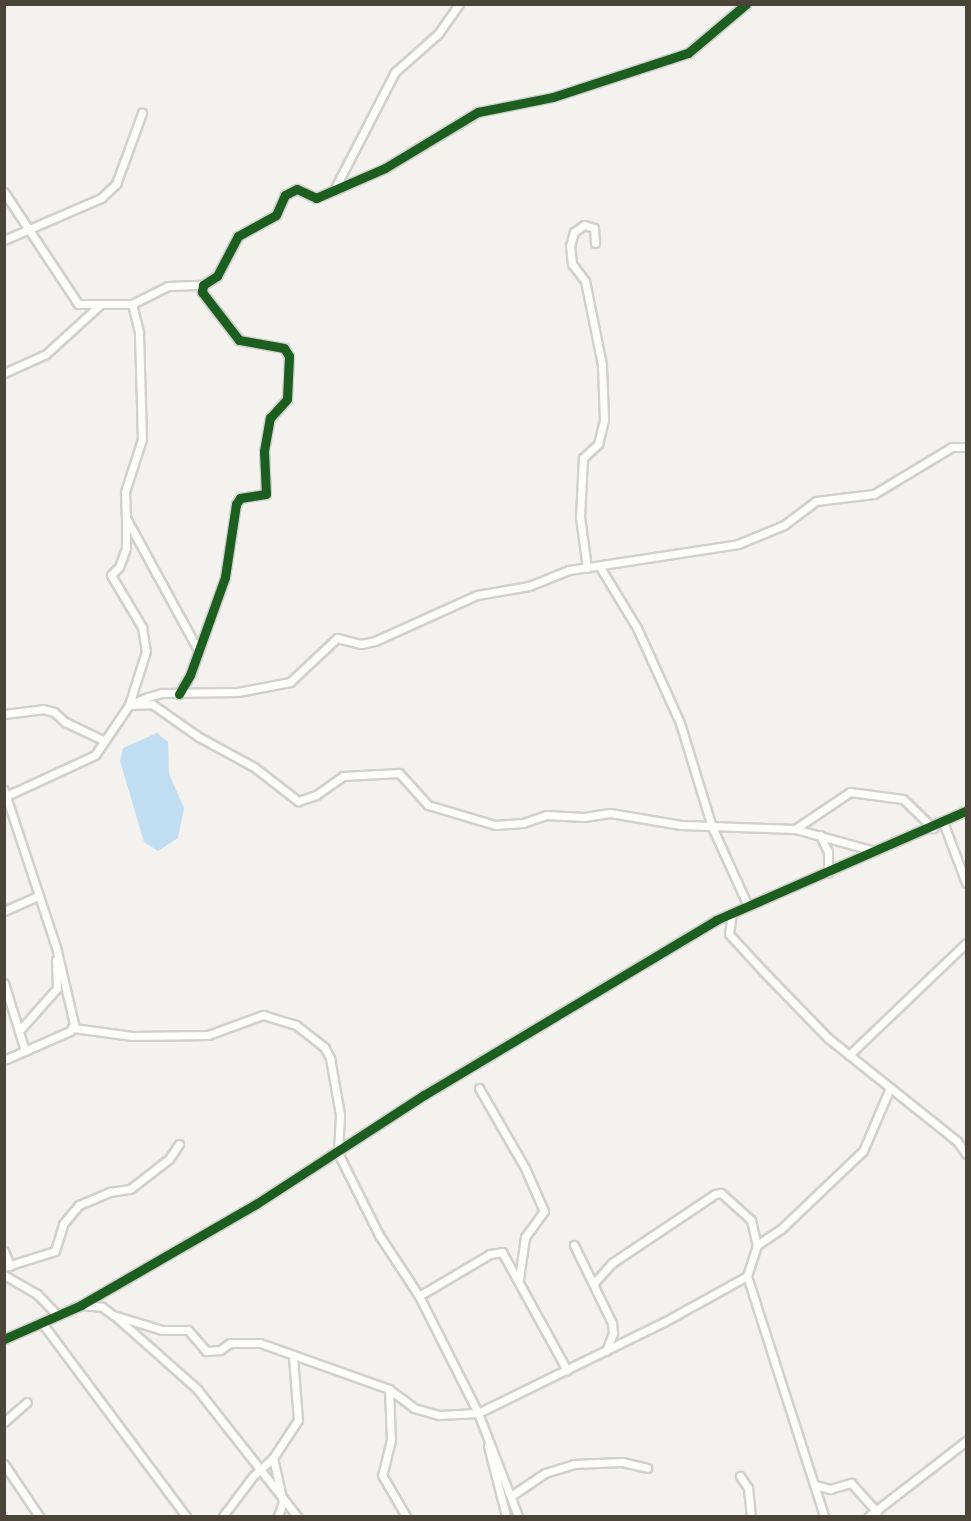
<!DOCTYPE html>
<html>
<head>
<meta charset="utf-8">
<style>
	body { margin:0 }
	#map { position:relative; width:971px; height:1521px; overflow:hidden; background:#f4f2ee; font-family:Manrope,sans-serif }
	div>[style] { position:absolute }
	[style*='--x'] { left:calc(var(--x)*1px); top:calc(var(--y)*1px); width:calc(var(--w)*1px); rotate:calc(var(--a)*1deg) }
	.water>* { inset:0; background:#c0ddf1 }
	.roads { filter:drop-shadow(2px 0 #d2d0cb) drop-shadow(-2px 0 #d2d0cb) drop-shadow(0 2px #d2d0cb) drop-shadow(0 -2px #d2d0cb) }
	.minor>* { height:7px; margin:-3.5px; padding:0 3.5px; transform-origin:3.5px; border-radius:3.5px; background:#fdfdfc }
	.cycleway>* { height:9px; margin:-4.5px; padding:0 4.5px; transform-origin:4.5px; border-radius:4.5px; background:#1b5e20 }
	span { translate:-50% -50%; white-space:nowrap; text-align:center; line-height:1.15; -webkit-text-stroke:5px #fff; paint-order:stroke }
	.frame { position:absolute; inset:0; border:6px solid #4b4439; pointer-events:none }
</style>
</head>
<body>
<div id="map">
	<div class="water">
		<div style="clip-path:polygon(157px 733px,168px 742px,169px 774px,184px 808px,178px 838px,158px 851px,144px 842px,120px 761px,123px 748px)"></div>
	</div>
	<div class="roads">
		<div class="minor">
			<div style="--x:335;--y:188;--w:131;--a:-62.7"></div>
			<div style="--x:395;--y:72;--w:57;--a:-41.5"></div>
			<div style="--x:438;--y:34;--w:37;--a:-55"></div>
			<div style="--x:4;--y:192;--w:134;--a:56.5"></div>
			<div style="--x:78;--y:304;--w:54;--a:0"></div>
			<div style="--x:132;--y:304;--w:40;--a:-26.6"></div>
			<div style="--x:168;--y:286;--w:35;--a:-2"></div>
			<div style="--x:4;--y:240;--w:106;--a:-23.4"></div>
			<div style="--x:101;--y:198;--w:21;--a:-43"></div>
			<div style="--x:116;--y:184;--w:76;--a:-69.9"></div>
			<div style="--x:132;--y:304;--w:30;--a:76"></div>
			<div style="--x:139;--y:333;--w:106;--a:88.4"></div>
			<div style="--x:142;--y:439;--w:56;--a:107.8"></div>
			<div style="--x:125;--y:492;--w:26;--a:88"></div>
			<div style="--x:126;--y:518;--w:148;--a:61.4"></div>
			<div style="--x:4;--y:373;--w:46;--a:-24.3"></div>
			<div style="--x:46;--y:354;--w:74;--a:-42.3"></div>
			<div style="--x:126;--y:518;--w:30;--a:90"></div>
			<div style="--x:126;--y:548;--w:20;--a:110"></div>
			<div style="--x:119;--y:567;--w:11;--a:135"></div>
			<div style="--x:111;--y:575;--w:61;--a:59.2"></div>
			<div style="--x:142;--y:627;--w:24;--a:81"></div>
			<div style="--x:146;--y:651;--w:57;--a:107.5"></div>
			<div style="--x:129;--y:705;--w:23;--a:-2"></div>
			<div style="--x:152;--y:704;--w:57;--a:35.1"></div>
			<div style="--x:199;--y:737;--w:63;--a:28.6"></div>
			<div style="--x:254;--y:767;--w:56;--a:37.7"></div>
			<div style="--x:298;--y:801;--w:19;--a:-18"></div>
			<div style="--x:316;--y:795;--w:33;--a:-35"></div>
			<div style="--x:343;--y:776;--w:56;--a:-3.1"></div>
			<div style="--x:399;--y:773;--w:43;--a:47.8"></div>
			<div style="--x:428;--y:805;--w:70;--a:16.6"></div>
			<div style="--x:495;--y:825;--w:28;--a:-4"></div>
			<div style="--x:523;--y:823;--w:24;--a:-19"></div>
			<div style="--x:546;--y:815;--w:38;--a:3"></div>
			<div style="--x:584;--y:817;--w:26;--a:-9"></div>
			<div style="--x:610;--y:813;--w:72;--a:9.6"></div>
			<div style="--x:681;--y:825;--w:114;--a:2"></div>
			<div style="--x:795;--y:829;--w:66;--a:-33.9"></div>
			<div style="--x:850;--y:792;--w:53;--a:7.5"></div>
			<div style="--x:903;--y:799;--w:42;--a:44"></div>
			<div style="--x:600;--y:567;--w:71;--a:58.8"></div>
			<div style="--x:637;--y:628;--w:104;--a:65.6"></div>
			<div style="--x:680;--y:723;--w:109;--a:72.9"></div>
			<div style="--x:712;--y:827;--w:87;--a:65.5"></div>
			<div style="--x:587;--y:568;--w:51;--a:-97.8"></div>
			<div style="--x:580;--y:517;--w:59;--a:-87.1"></div>
			<div style="--x:583;--y:458;--w:21;--a:-43"></div>
			<div style="--x:598;--y:444;--w:25;--a:-76"></div>
			<div style="--x:604;--y:420;--w:55;--a:-92.1"></div>
			<div style="--x:602;--y:365;--w:86;--a:-101.4"></div>
			<div style="--x:585;--y:281;--w:21;--a:-127"></div>
			<div style="--x:572;--y:264;--w:18;--a:-96"></div>
			<div style="--x:570;--y:246;--w:15;--a:-74"></div>
			<div style="--x:574;--y:232;--w:12;--a:-35"></div>
			<div style="--x:584;--y:225;--w:10;--a:17"></div>
			<div style="--x:594;--y:228;--w:15;--a:86"></div>
			<div style="--x:179;--y:694;--w:22;--a:-60"></div>
			<div style="--x:190;--y:675;--w:104;--a:-70.3"></div>
			<div style="--x:225;--y:577;--w:74;--a:-81.4"></div>
			<div style="--x:236;--y:504;--w:7;--a:-56"></div>
			<div style="--x:240;--y:498;--w:26;--a:-9"></div>
			<div style="--x:266;--y:494;--w:43;--a:-92.7"></div>
			<div style="--x:264;--y:451;--w:34;--a:-80"></div>
			<div style="--x:270;--y:418;--w:25;--a:-48"></div>
			<div style="--x:287;--y:399;--w:43;--a:-87.3"></div>
			<div style="--x:289;--y:356;--w:9;--a:-122"></div>
			<div style="--x:284;--y:348;--w:46;--a:-169.9"></div>
			<div style="--x:239;--y:340;--w:61;--a:-127.6"></div>
			<div style="--x:202;--y:292;--w:7;--a:-82"></div>
			<div style="--x:203;--y:285;--w:17;--a:-33"></div>
			<div style="--x:217;--y:276;--w:45;--a:-62.3"></div>
			<div style="--x:238;--y:236;--w:43;--a:-28.9"></div>
			<div style="--x:276;--y:215;--w:22;--a:-66"></div>
			<div style="--x:285;--y:195;--w:13;--a:-27"></div>
			<div style="--x:297;--y:189;--w:21;--a:25"></div>
			<div style="--x:316;--y:198;--w:75;--a:-23.5"></div>
			<div style="--x:385;--y:168;--w:109;--a:-31.1"></div>
			<div style="--x:478;--y:112;--w:76;--a:-11.3"></div>
			<div style="--x:553;--y:97;--w:142;--a:-18.1"></div>
			<div style="--x:688;--y:53;--w:76;--a:-40.2"></div>
			<div style="--x:4;--y:714;--w:39;--a:-7"></div>
			<div style="--x:43;--y:709;--w:11;--a:15"></div>
			<div style="--x:54;--y:712;--w:15;--a:42"></div>
			<div style="--x:65;--y:722;--w:44;--a:25.4"></div>
			<div style="--x:4;--y:790;--w:165;--a:71.7"></div>
			<div style="--x:56;--y:947;--w:79;--a:76.8"></div>
			<div style="--x:74;--y:1024;--w:8;--a:120"></div>
			<div style="--x:70;--y:1031;--w:72;--a:156.3"></div>
			<div style="--x:4;--y:797;--w:100;--a:-24.8"></div>
			<div style="--x:95;--y:755;--w:60;--a:-55.8"></div>
			<div style="--x:129;--y:705;--w:21;--a:-23"></div>
			<div style="--x:148;--y:697;--w:15;--a:-16"></div>
			<div style="--x:162;--y:693;--w:76;--a:-0.8"></div>
			<div style="--x:238;--y:692;--w:53;--a:-10.9"></div>
			<div style="--x:290;--y:682;--w:64;--a:-43.1"></div>
			<div style="--x:337;--y:638;--w:25;--a:14"></div>
			<div style="--x:361;--y:644;--w:14;--a:-12"></div>
			<div style="--x:375;--y:641;--w:112;--a:-24.3"></div>
			<div style="--x:477;--y:595;--w:53;--a:-9.8"></div>
			<div style="--x:529;--y:586;--w:43;--a:-21.8"></div>
			<div style="--x:569;--y:570;--w:171;--a:-8.7"></div>
			<div style="--x:738;--y:544;--w:50;--a:-22.4"></div>
			<div style="--x:784;--y:525;--w:40;--a:-37"></div>
			<div style="--x:816;--y:501;--w:58;--a:-6.9"></div>
			<div style="--x:874;--y:494;--w:91;--a:-31.1"></div>
			<div style="--x:952;--y:447;--w:14;--a:0"></div>
			<div style="--x:943;--y:822;--w:65;--a:69.3"></div>
			<div style="--x:795;--y:829;--w:83;--a:15.4"></div>
			<div style="--x:820;--y:835;--w:19;--a:65"></div>
			<div style="--x:828;--y:852;--w:21;--a:90"></div>
			<div style="--x:4;--y:911;--w:37;--a:-24"></div>
			<div style="--x:732;--y:913;--w:21;--a:98"></div>
			<div style="--x:729;--y:934;--w:50;--a:47.4"></div>
			<div style="--x:763;--y:971;--w:93;--a:45.9"></div>
			<div style="--x:828;--y:1038;--w:165;--a:38.6"></div>
			<div style="--x:957;--y:1141;--w:16;--a:55"></div>
			<div style="--x:4;--y:983;--w:71;--a:72.8"></div>
			<div style="--x:73;--y:1028;--w:60;--a:7.7"></div>
			<div style="--x:132;--y:1036;--w:76;--a:-0.8"></div>
			<div style="--x:208;--y:1035;--w:59;--a:-20"></div>
			<div style="--x:263;--y:1015;--w:34;--a:17"></div>
			<div style="--x:296;--y:1025;--w:36;--a:38"></div>
			<div style="--x:324;--y:1047;--w:13;--a:61"></div>
			<div style="--x:330;--y:1058;--w:58;--a:80"></div>
			<div style="--x:340;--y:1115;--w:38;--a:93"></div>
			<div style="--x:338;--y:1153;--w:92;--a:63.4"></div>
			<div style="--x:379;--y:1235;--w:73;--a:56.7"></div>
			<div style="--x:419;--y:1296;--w:131;--a:63.2"></div>
			<div style="--x:478;--y:1413;--w:110;--a:68.8"></div>
			<div style="--x:19;--y:1031;--w:57;--a:-48.5"></div>
			<div style="--x:57;--y:988;--w:28;--a:-92"></div>
			<div style="--x:849;--y:1055;--w:162;--a:-43.7"></div>
			<div style="--x:479;--y:1088;--w:92;--a:60.1"></div>
			<div style="--x:525;--y:1168;--w:47;--a:66.2"></div>
			<div style="--x:544;--y:1211;--w:32;--a:126"></div>
			<div style="--x:525;--y:1237;--w:42;--a:98.1"></div>
			<div style="--x:574;--y:1245;--w:87;--a:64"></div>
			<div style="--x:612;--y:1323;--w:10;--a:84"></div>
			<div style="--x:613;--y:1333;--w:19;--a:111"></div>
			<div style="--x:4;--y:1251;--w:16;--a:68"></div>
			<div style="--x:4;--y:1267;--w:53;--a:-17.4"></div>
			<div style="--x:55;--y:1251;--w:28;--a:-73"></div>
			<div style="--x:63;--y:1224;--w:25;--a:-50"></div>
			<div style="--x:79;--y:1205;--w:34;--a:-23"></div>
			<div style="--x:110;--y:1192;--w:20;--a:-9"></div>
			<div style="--x:130;--y:1189;--w:49;--a:-37.6"></div>
			<div style="--x:169;--y:1159;--w:18;--a:-56"></div>
			<div style="--x:4;--y:1275;--w:38;--a:30"></div>
			<div style="--x:37;--y:1294;--w:28;--a:46"></div>
			<div style="--x:747;--y:1276;--w:252;--a:72.2"></div>
			<div style="--x:594;--y:1283;--w:27;--a:-48"></div>
			<div style="--x:612;--y:1263;--w:124;--a:-33.8"></div>
			<div style="--x:715;--y:1194;--w:6;--a:-9"></div>
			<div style="--x:721;--y:1193;--w:40;--a:42"></div>
			<div style="--x:751;--y:1220;--w:26;--a:77"></div>
			<div style="--x:419;--y:1296;--w:82;--a:-30.6"></div>
			<div style="--x:490;--y:1254;--w:12;--a:-9"></div>
			<div style="--x:502;--y:1252;--w:135;--a:61.2"></div>
			<div style="--x:81;--y:1305;--w:21;--a:5"></div>
			<div style="--x:102;--y:1307;--w:14;--a:36"></div>
			<div style="--x:113;--y:1315;--w:51;--a:17"></div>
			<div style="--x:162;--y:1330;--w:26;--a:0"></div>
			<div style="--x:188;--y:1330;--w:28;--a:49"></div>
			<div style="--x:206;--y:1351;--w:14;--a:-4"></div>
			<div style="--x:220;--y:1350;--w:12;--a:-35"></div>
			<div style="--x:230;--y:1343;--w:30;--a:0"></div>
			<div style="--x:260;--y:1343;--w:137;--a:19.6"></div>
			<div style="--x:389;--y:1389;--w:31;--a:37"></div>
			<div style="--x:414;--y:1408;--w:26;--a:16"></div>
			<div style="--x:439;--y:1415;--w:39;--a:-3"></div>
			<div style="--x:478;--y:1413;--w:207;--a:-26.1"></div>
			<div style="--x:664;--y:1322;--w:95;--a:-29"></div>
			<div style="--x:747;--y:1276;--w:33;--a:-72"></div>
			<div style="--x:757;--y:1245;--w:29;--a:-34"></div>
			<div style="--x:781;--y:1229;--w:113;--a:-43.6"></div>
			<div style="--x:863;--y:1151;--w:66;--a:-66.9"></div>
			<div style="--x:116;--y:1317;--w:108;--a:41.6"></div>
			<div style="--x:197;--y:1389;--w:162;--a:51.8"></div>
			<div style="--x:42;--y:1323;--w:241;--a:53.3"></div>
			<div style="--x:4;--y:1339;--w:84;--a:-23.8"></div>
			<div style="--x:81;--y:1305;--w:202;--a:-30"></div>
			<div style="--x:256;--y:1204;--w:200;--a:-33"></div>
			<div style="--x:424;--y:1095;--w:340;--a:-30.9"></div>
			<div style="--x:716;--y:920;--w:273;--a:-23.6"></div>
			<div style="--x:389;--y:1389;--w:51;--a:87.8"></div>
			<div style="--x:391;--y:1440;--w:36;--a:104"></div>
			<div style="--x:382;--y:1475;--w:48;--a:59.7"></div>
			<div style="--x:4;--y:1422;--w:30;--a:-41"></div>
			<div style="--x:488;--y:1446;--w:72;--a:75.6"></div>
			<div style="--x:4;--y:1464;--w:63;--a:56.1"></div>
			<div style="--x:740;--y:1476;--w:14;--a:56"></div>
			<div style="--x:748;--y:1488;--w:28;--a:84"></div>
			<div style="--x:815;--y:1485;--w:16;--a:15"></div>
			<div style="--x:830;--y:1489;--w:22;--a:-16"></div>
			<div style="--x:851;--y:1483;--w:39;--a:48"></div>
			<div style="--x:511;--y:1496;--w:41;--a:-34.1"></div>
			<div style="--x:545;--y:1473;--w:30;--a:-17"></div>
			<div style="--x:574;--y:1464;--w:48;--a:-2.4"></div>
			<div style="--x:622;--y:1462;--w:26;--a:13"></div>
			<div style="--x:223;--y:1516;--w:50;--a:-53.1"></div>
			<div style="--x:253;--y:1476;--w:27;--a:-42"></div>
			<div style="--x:278;--y:1516;--w:15;--a:-70"></div>
			<div style="--x:283;--y:1502;--w:45;--a:-102.8"></div>
			<div style="--x:273;--y:1458;--w:45;--a:-56.7"></div>
			<div style="--x:298;--y:1420;--w:63;--a:-94.5"></div>
			<div style="--x:869;--y:1516;--w:123;--a:-37.7"></div>
		</div>
	</div>
	<div class="cycleway">
		<div style="--x:179;--y:694;--w:22;--a:-60"></div>
		<div style="--x:190;--y:675;--w:104;--a:-70.3"></div>
		<div style="--x:225;--y:577;--w:74;--a:-81.4"></div>
		<div style="--x:236;--y:504;--w:7;--a:-56"></div>
		<div style="--x:240;--y:498;--w:26;--a:-9"></div>
		<div style="--x:266;--y:494;--w:43;--a:-92.7"></div>
		<div style="--x:264;--y:451;--w:34;--a:-80"></div>
		<div style="--x:270;--y:418;--w:25;--a:-48"></div>
		<div style="--x:287;--y:399;--w:43;--a:-87.3"></div>
		<div style="--x:289;--y:356;--w:9;--a:-122"></div>
		<div style="--x:284;--y:348;--w:46;--a:-169.9"></div>
		<div style="--x:239;--y:340;--w:61;--a:-127.6"></div>
		<div style="--x:202;--y:292;--w:7;--a:-82"></div>
		<div style="--x:203;--y:285;--w:17;--a:-33"></div>
		<div style="--x:217;--y:276;--w:45;--a:-62.3"></div>
		<div style="--x:238;--y:236;--w:43;--a:-28.9"></div>
		<div style="--x:276;--y:215;--w:22;--a:-66"></div>
		<div style="--x:285;--y:195;--w:13;--a:-27"></div>
		<div style="--x:297;--y:189;--w:21;--a:25"></div>
		<div style="--x:316;--y:198;--w:75;--a:-23.5"></div>
		<div style="--x:385;--y:168;--w:109;--a:-31.1"></div>
		<div style="--x:478;--y:112;--w:76;--a:-11.3"></div>
		<div style="--x:553;--y:97;--w:142;--a:-18.1"></div>
		<div style="--x:688;--y:53;--w:76;--a:-40.2"></div>
		<div style="--x:4;--y:1339;--w:84;--a:-23.8"></div>
		<div style="--x:81;--y:1305;--w:202;--a:-30"></div>
		<div style="--x:256;--y:1204;--w:200;--a:-33"></div>
		<div style="--x:424;--y:1095;--w:340;--a:-30.9"></div>
		<div style="--x:716;--y:920;--w:273;--a:-23.6"></div>
	</div>
	<div class="frame"></div>
</div>
</body>
</html>
